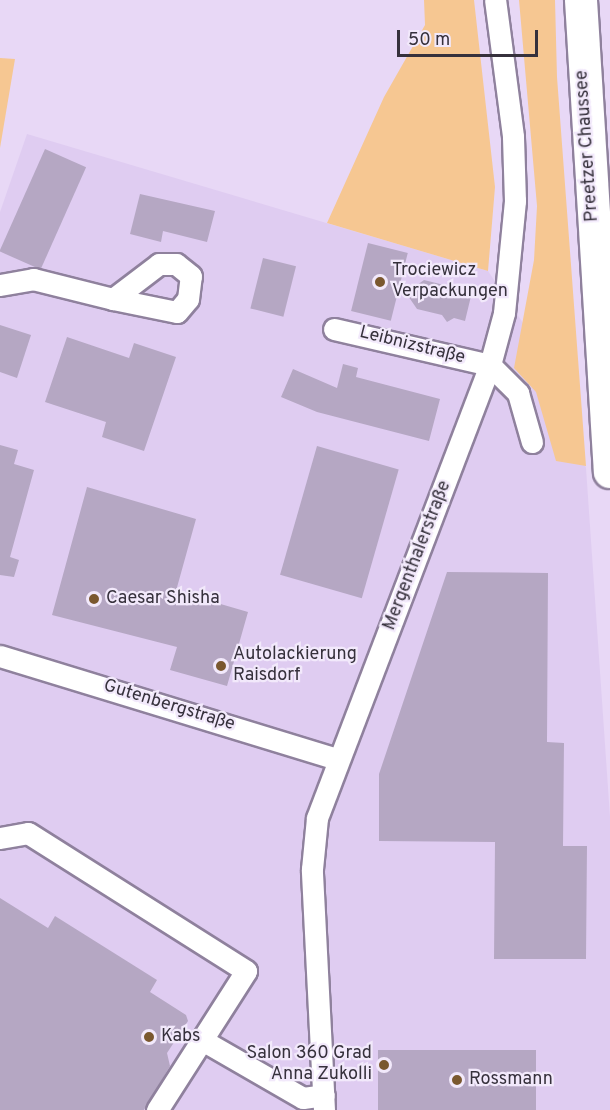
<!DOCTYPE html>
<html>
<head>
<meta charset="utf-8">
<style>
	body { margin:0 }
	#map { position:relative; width:610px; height:1110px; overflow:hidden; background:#e8d8f6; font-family:Overpass,sans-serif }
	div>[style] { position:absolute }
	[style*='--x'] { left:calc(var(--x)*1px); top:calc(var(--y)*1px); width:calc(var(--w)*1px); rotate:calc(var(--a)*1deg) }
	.built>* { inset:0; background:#dfccf1 }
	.green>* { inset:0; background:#f6c792 }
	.building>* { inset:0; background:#b5a7c3; transform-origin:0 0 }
	.roads { filter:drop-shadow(2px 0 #8f819d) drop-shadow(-2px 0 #8f819d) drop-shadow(0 2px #8f819d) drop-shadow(0 -2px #8f819d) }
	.minor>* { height:21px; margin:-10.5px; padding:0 10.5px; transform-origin:10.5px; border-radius:10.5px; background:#fff }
	.highway>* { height:32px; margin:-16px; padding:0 16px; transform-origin:16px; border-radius:16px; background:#fff }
	.dots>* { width:16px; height:16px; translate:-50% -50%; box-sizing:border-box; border:3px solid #f2e9fb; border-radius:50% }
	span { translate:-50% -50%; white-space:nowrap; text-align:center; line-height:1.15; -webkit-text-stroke:4.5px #f2e9fb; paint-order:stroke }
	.street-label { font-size:18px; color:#36313c }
	.poi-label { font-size:18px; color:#36313c }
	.left { translate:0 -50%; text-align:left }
	.right { translate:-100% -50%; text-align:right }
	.scale { position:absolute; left:397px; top:30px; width:141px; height:27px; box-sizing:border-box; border:3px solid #36313c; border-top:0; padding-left:8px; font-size:18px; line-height:21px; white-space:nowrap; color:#36313c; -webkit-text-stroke:4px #f2e9fb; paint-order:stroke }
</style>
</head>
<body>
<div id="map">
	<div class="built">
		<div style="clip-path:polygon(27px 134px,488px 271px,550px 363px,586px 468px,610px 817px,610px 1110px,0 1110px,0 212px)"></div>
	</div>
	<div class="green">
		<div style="clip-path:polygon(424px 0,474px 0,495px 187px,488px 271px,327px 223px,384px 97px,425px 25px)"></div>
		<div style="clip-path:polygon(519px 0,555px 0,557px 77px,586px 466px,556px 461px,536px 392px,514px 368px,534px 260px,537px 206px)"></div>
		<div style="clip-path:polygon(0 58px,15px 59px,0 148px)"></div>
	</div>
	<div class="building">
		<div style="left:45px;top:149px;width:45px;height:112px;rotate:24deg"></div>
		<div style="clip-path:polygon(140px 194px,215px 211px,207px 242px,163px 231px,161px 242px,130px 234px)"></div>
		<div style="left:368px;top:243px;width:41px;height:70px;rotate:14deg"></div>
		<div style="left:263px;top:258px;width:34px;height:52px;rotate:14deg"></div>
		<div style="clip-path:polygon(424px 280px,472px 292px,465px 321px,454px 318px,447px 322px,442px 315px,417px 309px,406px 293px)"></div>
		<div style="clip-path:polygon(0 325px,31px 335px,17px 378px,0 372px)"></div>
		<div style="clip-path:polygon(67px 337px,129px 358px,134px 343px,176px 357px,144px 451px,102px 437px,106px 422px,45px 402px)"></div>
		<div style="clip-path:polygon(343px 364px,358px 368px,356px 377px,440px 399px,429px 441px,317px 412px,281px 397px,293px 369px,337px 388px)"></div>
		<div style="clip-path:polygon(0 445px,18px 450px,14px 464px,34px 470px,10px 557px,19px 560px,14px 577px,0 575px)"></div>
		<div style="left:317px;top:446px;width:85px;height:134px;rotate:16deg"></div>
		<div style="clip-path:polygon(87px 487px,196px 519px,176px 591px,248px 612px,227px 686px,170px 670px,177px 647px,52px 615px)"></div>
		<div style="clip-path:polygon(447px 572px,548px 573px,547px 742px,564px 743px,563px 846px,587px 846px,586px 959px,494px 959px,495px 842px,379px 841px,379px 774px)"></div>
		<div style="clip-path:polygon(0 898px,48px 928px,55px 916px,157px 980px,150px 992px,186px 1015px,188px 1021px,167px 1053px,170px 1066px,144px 1110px,0 1110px)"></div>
		<div style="left:378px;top:1050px;width:158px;height:60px"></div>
	</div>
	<div class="roads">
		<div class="minor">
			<div style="--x:0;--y:285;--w:34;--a:-10"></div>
			<div style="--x:33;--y:279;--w:82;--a:14"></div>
			<div style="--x:113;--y:299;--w:65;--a:11.5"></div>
			<div style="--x:177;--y:312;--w:17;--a:-50"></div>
			<div style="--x:188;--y:299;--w:23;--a:-83"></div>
			<div style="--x:191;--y:276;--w:19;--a:-141"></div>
			<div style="--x:176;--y:264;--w:17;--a:180"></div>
			<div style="--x:159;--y:264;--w:58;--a:142.7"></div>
			<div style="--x:334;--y:329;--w:160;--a:13"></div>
			<div style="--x:490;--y:365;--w:40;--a:45"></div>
			<div style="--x:518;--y:393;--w:51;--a:74.1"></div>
			<div style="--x:0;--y:656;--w:352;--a:17"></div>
			<div style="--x:0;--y:838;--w:28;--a:-10"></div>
			<div style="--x:28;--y:833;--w:258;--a:32.3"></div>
			<div style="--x:246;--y:971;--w:165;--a:122.6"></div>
			<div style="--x:202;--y:1040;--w:116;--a:29.9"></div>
			<div style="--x:303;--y:1098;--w:21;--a:-8"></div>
			<div style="--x:324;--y:1110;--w:241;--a:-92.9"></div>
			<div style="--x:312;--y:869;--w:51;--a:-84.4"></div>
			<div style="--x:317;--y:818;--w:485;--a:-69.1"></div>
			<div style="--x:490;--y:365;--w:54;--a:-74.9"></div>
			<div style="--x:504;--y:313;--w:113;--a:-84.4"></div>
			<div style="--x:515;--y:201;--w:65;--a:-91.8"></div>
			<div style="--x:513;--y:136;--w:137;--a:-97.5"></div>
		</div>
		<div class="highway">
			<div style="--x:581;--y:0;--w:473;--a:86.5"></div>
		</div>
	</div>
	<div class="dots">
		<div style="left:380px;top:282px;background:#7a582f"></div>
		<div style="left:94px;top:599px;background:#7a582f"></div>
		<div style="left:221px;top:666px;background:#7a582f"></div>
		<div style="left:149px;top:1037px;background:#7a582f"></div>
		<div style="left:384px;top:1065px;background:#7a582f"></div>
		<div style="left:457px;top:1080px;background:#7a582f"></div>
	</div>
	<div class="street-label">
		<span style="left:588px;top:146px;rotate:-94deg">Preetzer Chaussee</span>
		<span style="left:412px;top:346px;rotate:14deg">Leibnizstraße</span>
		<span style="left:418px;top:556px;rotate:-69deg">Mergenthalerstraße</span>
		<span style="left:169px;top:706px;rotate:17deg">Gutenbergstraße</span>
	</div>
	<div class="poi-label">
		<span class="left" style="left:392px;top:282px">Trociewicz<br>Verpackungen</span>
		<span class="left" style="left:106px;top:599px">Caesar Shisha</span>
		<span class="left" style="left:233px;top:666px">Autolackierung<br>Raisdorf</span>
		<span class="left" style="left:161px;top:1037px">Kabs</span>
		<span class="right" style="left:372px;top:1065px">Salon 360 Grad<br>Anna Zukolli</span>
		<span class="left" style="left:469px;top:1080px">Rossmann</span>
	</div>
	<div class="scale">50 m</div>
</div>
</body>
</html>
